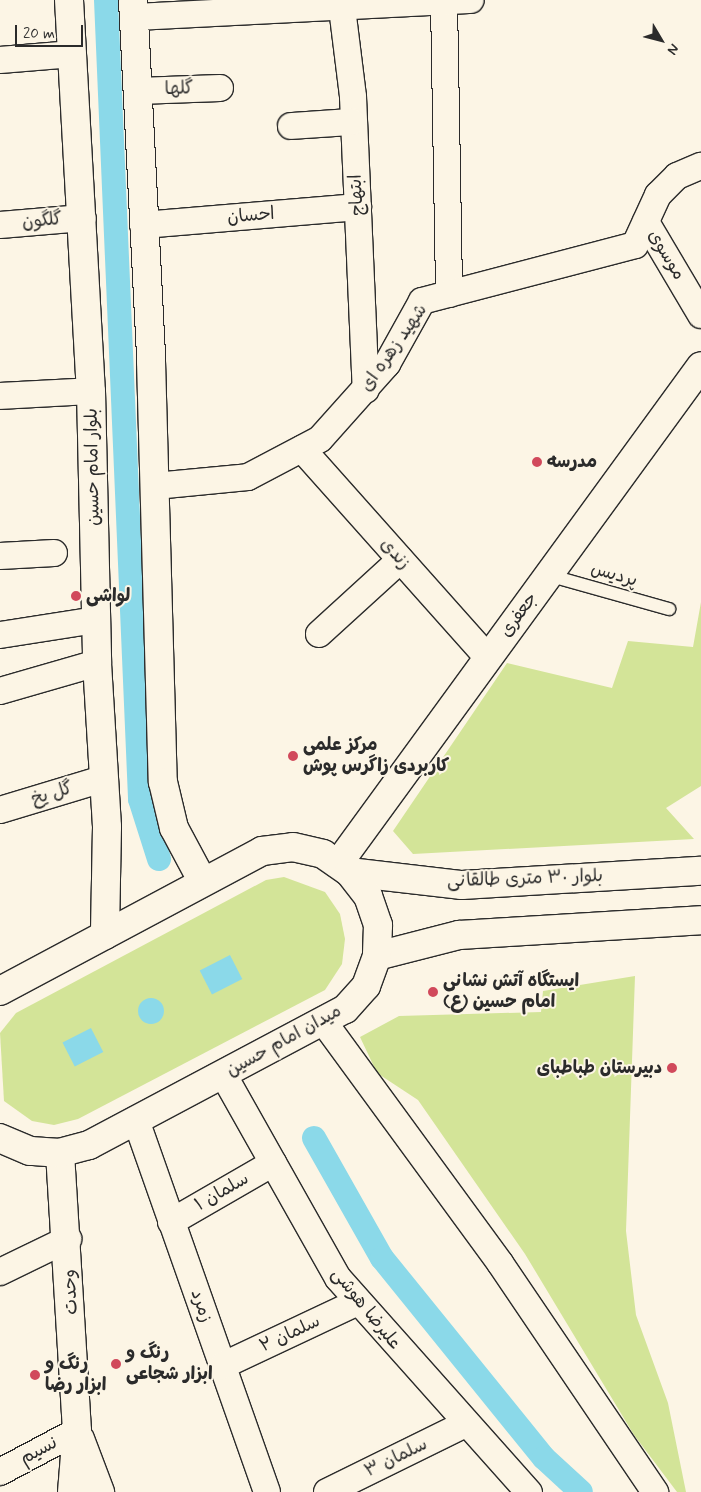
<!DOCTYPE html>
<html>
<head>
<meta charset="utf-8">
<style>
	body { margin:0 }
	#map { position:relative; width:701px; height:1492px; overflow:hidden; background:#fcf5e5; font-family:Mynerve,"Playpen Sans Arabic",sans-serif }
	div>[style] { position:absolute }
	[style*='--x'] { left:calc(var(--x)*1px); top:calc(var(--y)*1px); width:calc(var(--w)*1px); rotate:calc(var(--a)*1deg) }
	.green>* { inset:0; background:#d3e498 }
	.water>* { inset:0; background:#8bd9e9; transform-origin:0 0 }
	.round { border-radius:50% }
	.canal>* { height:24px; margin:-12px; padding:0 12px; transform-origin:12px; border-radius:12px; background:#8bd9e9 }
	.roads { filter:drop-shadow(1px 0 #2b2b2b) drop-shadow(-1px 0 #2b2b2b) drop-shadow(0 1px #2b2b2b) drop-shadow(0 -1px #2b2b2b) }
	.service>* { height:12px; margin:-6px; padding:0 6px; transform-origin:6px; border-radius:6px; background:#fcf5e5 }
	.minor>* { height:26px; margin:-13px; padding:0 13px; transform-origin:13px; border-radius:13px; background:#fcf5e5 }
	.tertiary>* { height:28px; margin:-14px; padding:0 14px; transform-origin:14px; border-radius:14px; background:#fcf5e5 }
	.secondary>* { height:28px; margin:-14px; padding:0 14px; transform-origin:14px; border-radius:14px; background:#fcf5e5 }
	.dots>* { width:14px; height:14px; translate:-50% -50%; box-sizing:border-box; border:2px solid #fcf5e5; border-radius:50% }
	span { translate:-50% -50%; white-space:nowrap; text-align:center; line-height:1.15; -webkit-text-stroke:4px #fcf5e5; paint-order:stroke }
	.street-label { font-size:18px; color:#2b2b2b }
	.poi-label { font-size:18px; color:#2b2b2b; font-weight:700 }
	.left { translate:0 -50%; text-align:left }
	.right { translate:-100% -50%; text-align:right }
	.north { position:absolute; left:636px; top:15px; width:50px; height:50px; -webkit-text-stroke:4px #fcf5e5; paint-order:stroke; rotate:127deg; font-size:14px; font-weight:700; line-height:20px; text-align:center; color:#2b2b2b }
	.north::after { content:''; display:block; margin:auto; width:18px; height:22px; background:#2b2b2b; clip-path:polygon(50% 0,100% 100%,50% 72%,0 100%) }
	.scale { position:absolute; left:15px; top:25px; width:68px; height:22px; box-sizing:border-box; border:2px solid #2b2b2b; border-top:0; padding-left:6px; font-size:15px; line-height:18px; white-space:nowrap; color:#2b2b2b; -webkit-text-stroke:4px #fcf5e5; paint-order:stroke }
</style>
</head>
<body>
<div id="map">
	<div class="green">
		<div style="clip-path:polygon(701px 602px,701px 786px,666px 808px,694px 839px,413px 854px,393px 831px,507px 663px,612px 688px,628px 641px,693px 647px)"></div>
		<div style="clip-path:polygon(284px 877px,325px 892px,340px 914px,345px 939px,342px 964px,325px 990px,78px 1119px,54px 1125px,32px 1121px,4px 1101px,0 1033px,16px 1013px,266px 880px)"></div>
		<div style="clip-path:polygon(635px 976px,626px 1231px,636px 1315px,668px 1403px,686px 1492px,677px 1492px,634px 1435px,525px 1254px,418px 1100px,377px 1073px,360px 1037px,399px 1016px,541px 1012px,543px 991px)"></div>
	</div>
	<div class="water">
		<div style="left:230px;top:955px;width:27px;height:34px;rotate:63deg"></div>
		<div class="round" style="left:138px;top:998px;width:26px;height:26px"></div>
		<div style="left:91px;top:1028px;width:27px;height:32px;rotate:63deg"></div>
	</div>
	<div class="canal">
		<div style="--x:106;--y:0;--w:800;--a:87.56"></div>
		<div style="--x:140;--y:799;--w:63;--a:72.4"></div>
		<div style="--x:314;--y:1138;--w:138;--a:60.5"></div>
		<div style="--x:382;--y:1258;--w:257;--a:51"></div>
		<div style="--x:544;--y:1458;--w:50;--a:42.6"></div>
	</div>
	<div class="roads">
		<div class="service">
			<div style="--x:548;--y:575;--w:126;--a:15.7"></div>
		</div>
		<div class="minor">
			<div style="--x:341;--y:0;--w:98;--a:82.9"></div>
			<div style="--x:353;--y:97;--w:293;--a:87.5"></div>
			<div style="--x:444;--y:1;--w:293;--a:89"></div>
			<div style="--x:134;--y:17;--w:337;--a:-2.9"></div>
			<div style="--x:0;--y:60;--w:73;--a:-4.7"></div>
			<div style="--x:138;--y:91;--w:82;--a:-2.1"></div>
			<div style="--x:291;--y:126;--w:61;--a:-3.8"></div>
			<div style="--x:646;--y:222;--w:108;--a:59.4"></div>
			<div style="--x:0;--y:225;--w:83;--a:-4.8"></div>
			<div style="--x:143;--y:225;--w:216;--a:-4.8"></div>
			<div style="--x:0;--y:396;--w:91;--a:-3.1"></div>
			<div style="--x:302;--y:449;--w:280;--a:48.3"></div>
			<div style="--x:155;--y:486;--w:93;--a:-5.5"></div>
			<div style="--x:248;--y:477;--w:81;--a:-27.8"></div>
			<div style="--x:320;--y:439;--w:101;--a:-48.2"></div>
			<div style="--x:387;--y:364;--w:72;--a:-60.9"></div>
			<div style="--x:422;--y:301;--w:220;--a:-14.7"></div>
			<div style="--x:635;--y:245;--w:55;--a:-65.3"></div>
			<div style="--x:658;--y:195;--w:27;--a:-45"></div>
			<div style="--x:677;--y:176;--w:26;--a:-23"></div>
			<div style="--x:0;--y:556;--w:54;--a:-3.2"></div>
			<div style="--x:319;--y:634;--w:110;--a:-42.4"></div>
			<div style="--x:0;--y:635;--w:97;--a:-8.9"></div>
			<div style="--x:0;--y:691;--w:101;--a:-16.1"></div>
			<div style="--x:0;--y:810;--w:108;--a:-16.8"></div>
			<div style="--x:323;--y:1021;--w:300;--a:53.8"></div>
			<div style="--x:500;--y:1263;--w:277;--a:55.9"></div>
			<div style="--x:223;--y:1074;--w:234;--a:60.6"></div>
			<div style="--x:338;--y:1278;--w:287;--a:48.3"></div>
			<div style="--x:136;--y:1120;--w:394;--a:70.6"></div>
			<div style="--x:171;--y:1222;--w:118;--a:-30"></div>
			<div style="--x:0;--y:1272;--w:76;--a:-25.9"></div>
			<div style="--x:222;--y:1366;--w:150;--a:-25.2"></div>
			<div style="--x:0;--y:1472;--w:87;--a:-28"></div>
			<div style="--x:327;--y:1492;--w:154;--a:-26.2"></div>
		</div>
		<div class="tertiary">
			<div style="--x:338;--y:864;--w:616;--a:-53.91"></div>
			<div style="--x:60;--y:1153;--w:279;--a:86.5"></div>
			<div style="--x:77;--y:1431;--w:61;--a:94.7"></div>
			<div style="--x:80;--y:1439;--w:57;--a:69.3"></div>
		</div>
		<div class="secondary">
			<div style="--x:69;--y:0;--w:392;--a:86.8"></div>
			<div style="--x:91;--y:391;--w:272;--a:88.7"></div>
			<div style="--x:97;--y:663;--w:164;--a:86.5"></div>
			<div style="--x:107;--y:827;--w:108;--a:91.1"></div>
			<div style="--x:133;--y:0;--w:361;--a:87.1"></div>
			<div style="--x:151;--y:361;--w:421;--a:88.4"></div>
			<div style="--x:163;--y:782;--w:47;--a:76.6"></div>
			<div style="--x:174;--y:828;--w:61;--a:61.8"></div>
			<div style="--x:349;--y:872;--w:114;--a:6.6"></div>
			<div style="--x:462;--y:885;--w:239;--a:-3.4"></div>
			<div style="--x:377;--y:956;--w:85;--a:-14.4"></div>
			<div style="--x:459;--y:935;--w:242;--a:-3.5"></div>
			<div style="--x:0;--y:991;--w:297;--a:-28.1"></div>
			<div style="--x:262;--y:851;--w:31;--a:-7"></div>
			<div style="--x:293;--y:847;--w:31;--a:13"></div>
			<div style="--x:323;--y:854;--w:32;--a:35"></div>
			<div style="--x:349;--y:872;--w:31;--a:52"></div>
			<div style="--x:368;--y:896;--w:31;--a:71"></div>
			<div style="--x:378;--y:925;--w:31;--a:92"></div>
			<div style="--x:377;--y:956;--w:32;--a:110"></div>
			<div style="--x:366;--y:986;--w:31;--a:132"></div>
			<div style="--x:345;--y:1009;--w:290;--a:152"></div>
			<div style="--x:89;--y:1145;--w:30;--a:165"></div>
			<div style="--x:60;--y:1153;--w:30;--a:-176"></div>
			<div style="--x:30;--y:1151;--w:33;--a:-157"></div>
		</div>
	</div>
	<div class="dots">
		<div style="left:537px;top:462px;background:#d1495b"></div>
		<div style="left:76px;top:596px;background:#d1495b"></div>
		<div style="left:293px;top:756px;background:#d1495b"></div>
		<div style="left:433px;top:992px;background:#d1495b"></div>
		<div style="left:672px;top:1068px;background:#d1495b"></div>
		<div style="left:116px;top:1364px;background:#d1495b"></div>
		<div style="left:35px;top:1375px;background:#d1495b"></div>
	</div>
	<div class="street-label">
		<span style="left:179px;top:89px;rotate:-2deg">گلها</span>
		<span style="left:357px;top:195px;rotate:-93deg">ابتهاج</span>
		<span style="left:251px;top:216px;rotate:-5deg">احسان</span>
		<span style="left:42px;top:221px;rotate:-5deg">گلگون</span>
		<span style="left:666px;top:255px;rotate:59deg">موسوی</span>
		<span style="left:394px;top:348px;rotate:-55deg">شهید زهره ای</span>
		<span style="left:93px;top:467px;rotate:-91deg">بلوار امام حسین</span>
		<span style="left:395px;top:554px;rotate:48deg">زندی</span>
		<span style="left:614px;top:575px;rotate:16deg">پردیس</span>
		<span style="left:519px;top:615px;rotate:-54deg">جعفری</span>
		<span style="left:52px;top:794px;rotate:-17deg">گل یخ</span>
		<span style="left:525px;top:879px;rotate:-2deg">بلوار ۳۰ متری طالقانی</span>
		<span style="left:284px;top:1041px;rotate:-29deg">میدان امام حسین</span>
		<span style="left:222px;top:1192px;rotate:-30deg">سلمان ۱</span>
		<span style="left:71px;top:1292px;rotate:-93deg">وحدت</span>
		<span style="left:201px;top:1306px;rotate:71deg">زمرد</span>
		<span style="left:366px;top:1309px;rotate:51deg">علیرضا هوشی</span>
		<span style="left:290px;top:1334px;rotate:-25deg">سلمان ۲</span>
		<span style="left:39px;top:1451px;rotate:-28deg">نسیم</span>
		<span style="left:396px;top:1458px;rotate:-26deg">سلمان ۳</span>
	</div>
	<div class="poi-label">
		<span class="left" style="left:547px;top:462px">مدرسه</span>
		<span class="left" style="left:86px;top:596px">لواشی</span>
		<span class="left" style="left:303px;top:756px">مرکز علمی<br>کاربردی زاگرس پوش</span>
		<span class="left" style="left:443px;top:992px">ایستگاه آتش نشانی<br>امام حسین (ع)</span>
		<span class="right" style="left:662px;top:1068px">دبیرستان طباطبای</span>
		<span class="left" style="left:126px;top:1364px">رنگ و<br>ابزار شجاعی</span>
		<span class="left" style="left:45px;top:1375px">رنگ و<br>ابزار رضا</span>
	</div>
	<div class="north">N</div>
	<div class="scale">20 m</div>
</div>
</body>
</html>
